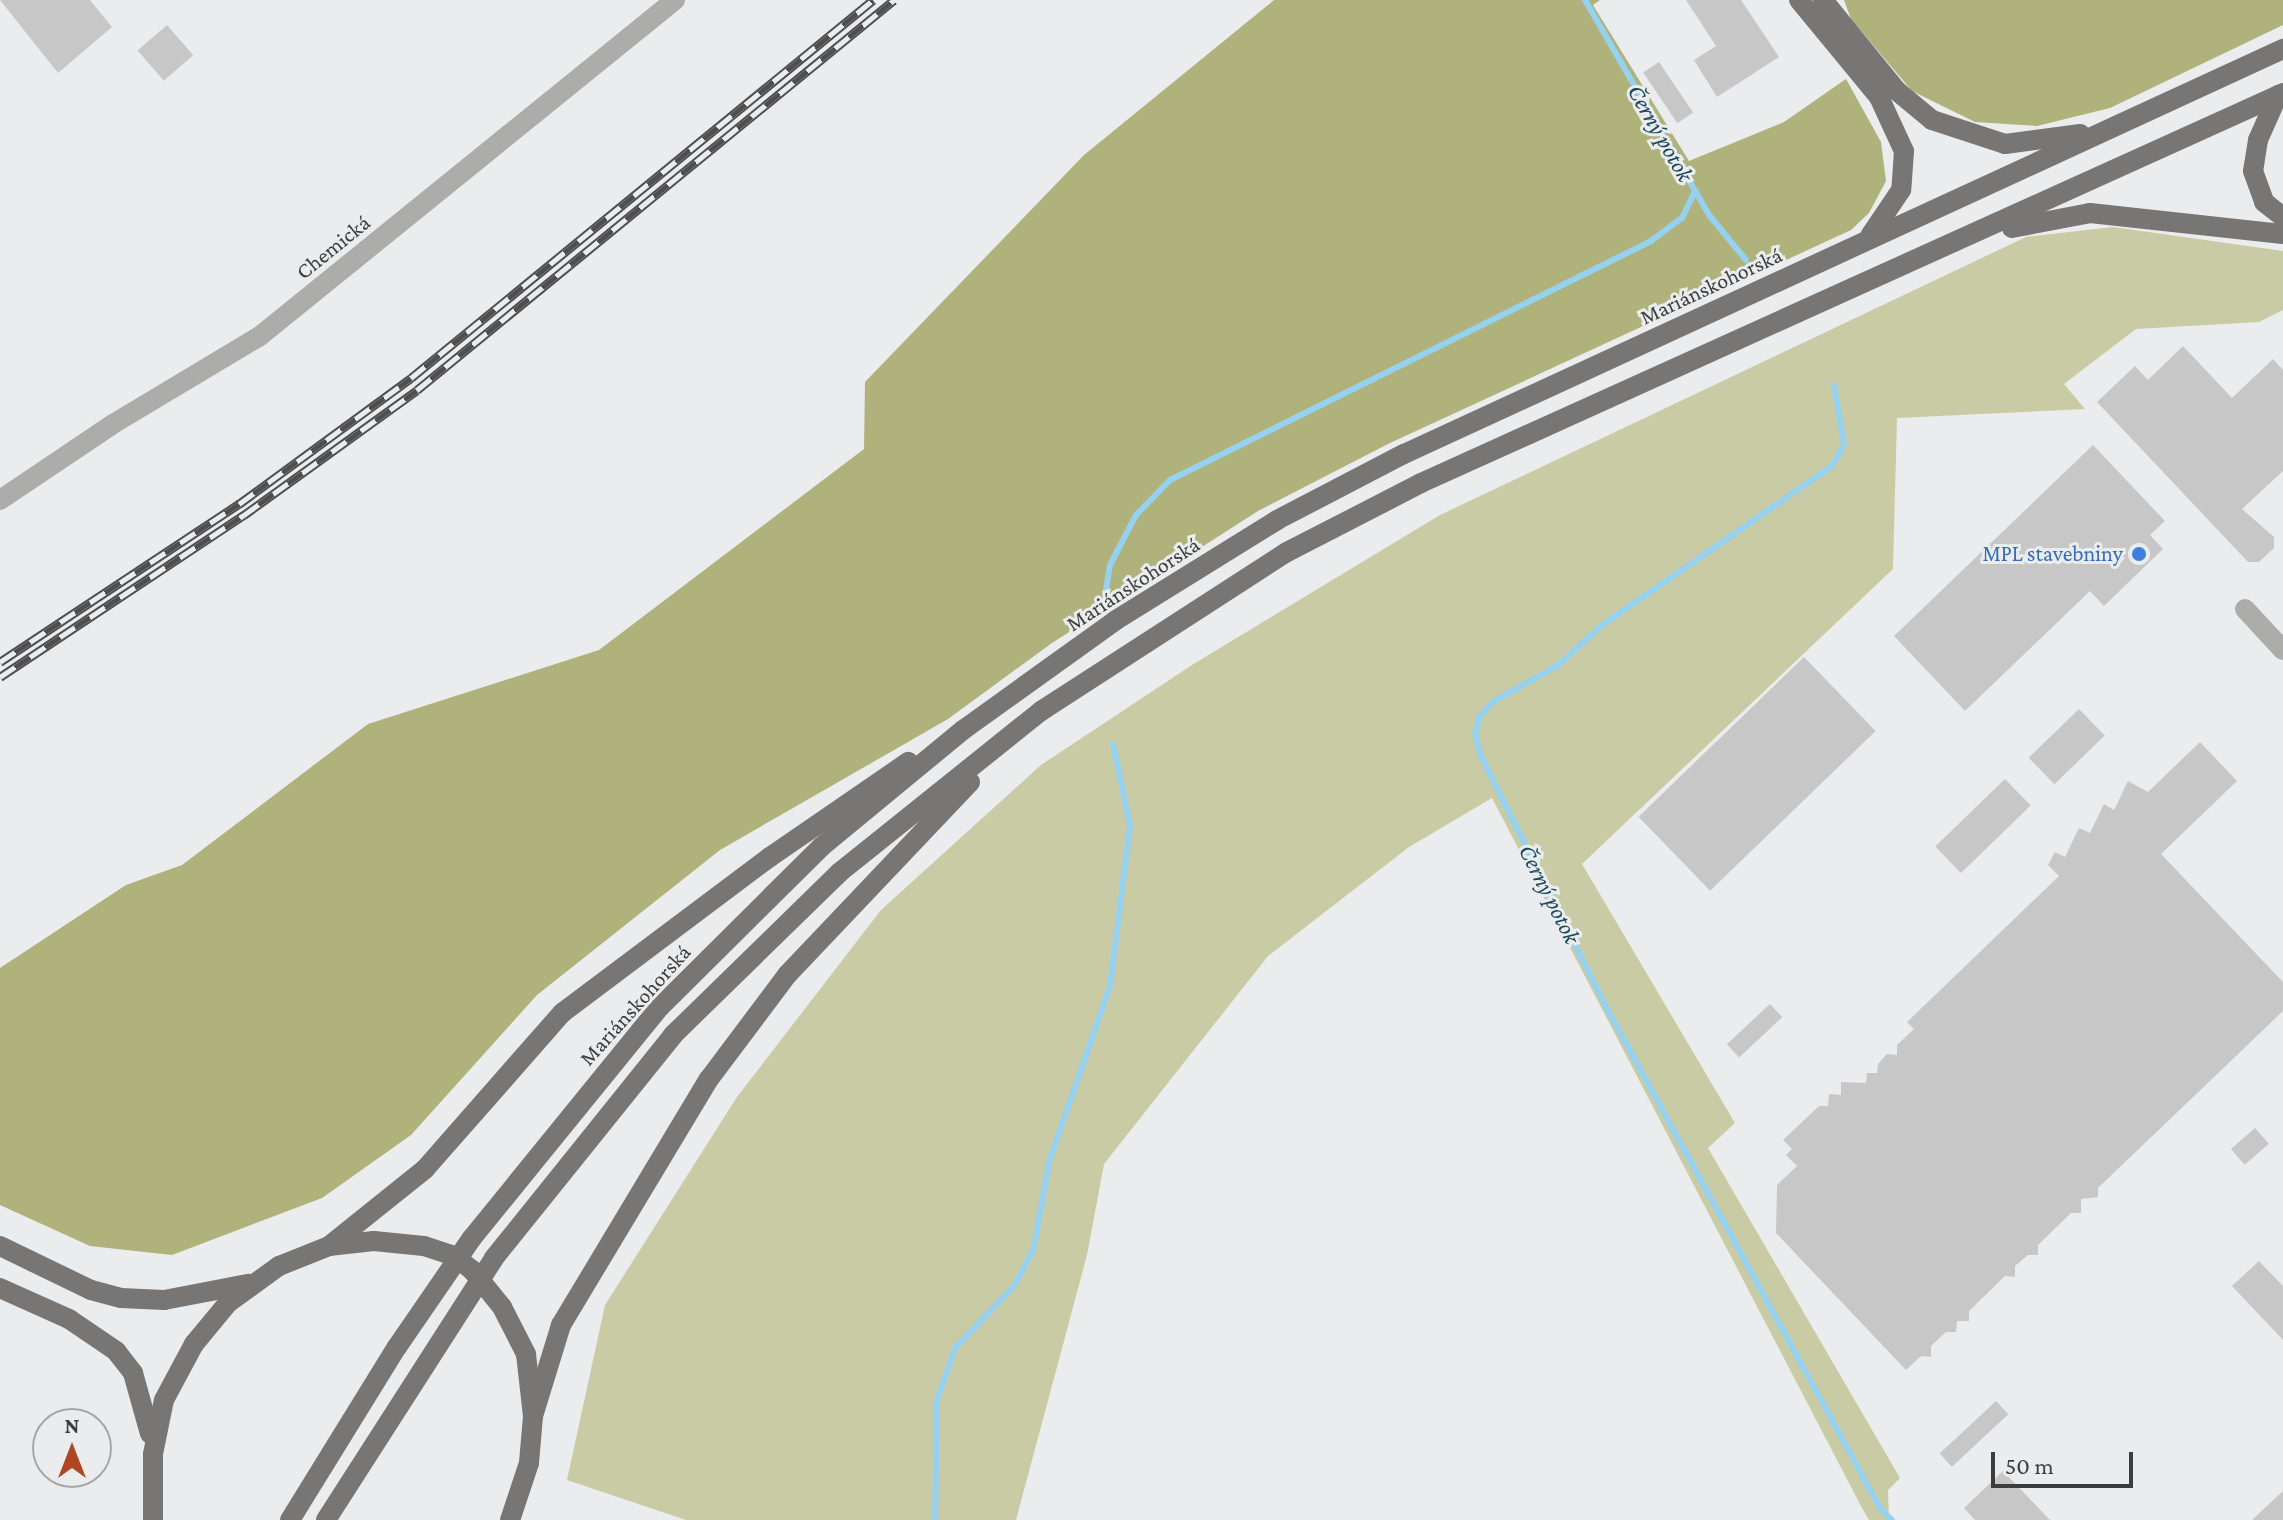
<!DOCTYPE html>
<html>
<head>
<meta charset="utf-8">
<style>
	body { margin:0 }
	#map { position:relative; width:2283px; height:1520px; overflow:hidden; background:#ebecee; font-family:"Crimson Pro",serif }
	div>[style] { position:absolute }
	[style*='--x'] { left:calc(var(--x)*1px); top:calc(var(--y)*1px); width:calc(var(--w)*1px); rotate:calc(var(--a)*1deg) }
	.green>* { inset:0; background:#c9cba4 }
	.forest>* { inset:0; background:#afb27b }
	.stream>* { height:6px; margin:-3px; padding:0 3px; transform-origin:3px; border-radius:3px; background:#96d1f0 }
	.building>* { inset:0; background:#c8c7c8; transform-origin:0 0 }
	.minor>* { height:20px; margin:-10px; padding:0 10px; transform-origin:10px; border-radius:10px; background:#acacab }
	.major>* { height:20px; margin:-10px; padding:0 10px; transform-origin:10px; border-radius:10px; background:#777675 }
	.rail>* { height:9px; margin-top:-4.5px; transform-origin:0; background:repeating-linear-gradient(90deg,#ebecee 0 18px,#4f4f50 0 36px); box-sizing:border-box; border-block:2px solid #4f4f50 }
	.major-bridge>* { height:20px; margin:-10px; padding:0 10px; transform-origin:10px; border-radius:10px; background:#777675 }
	.dots>* { width:22px; height:22px; translate:-50% -50%; box-sizing:border-box; border:4px solid #ebecee; border-radius:50% }
	span { translate:-50% -50%; white-space:nowrap; text-align:center; line-height:1.15; -webkit-text-stroke:6px #ebecee; paint-order:stroke }
	.street-label { font-size:22px; color:#3d3d3e }
	.shop-label { font-size:22px; color:#366cbe }
	.right { translate:-100% -50%; text-align:right }
	.water-label { font-size:24px; color:#19485e; font-style:italic }
	.north { position:absolute; left:32px; top:1408px; width:80px; height:80px; box-sizing:border-box; background:#ebecee; border:2px solid #a5a6a8; border-radius:50%; rotate:0deg; font-size:22px; font-weight:700; line-height:32px; text-align:center; color:#3d3d3e }
	.north::after { content:''; display:block; margin:auto; width:28px; height:36px; background:#ae4624; clip-path:polygon(50% 0,100% 100%,50% 72%,0 100%) }
	.scale { position:absolute; left:1991px; top:1452px; width:142px; height:36px; box-sizing:border-box; border:4px solid #3d3d3e; border-top:0; padding-left:10px; font-size:24px; line-height:28px; white-space:nowrap; color:#3d3d3e; -webkit-text-stroke:6px #ebecee; paint-order:stroke }
</style>
</head>
<body>
<div id="map">
	<div class="green">
		<div style="clip-path:polygon(2113px 227px,2283px 251px,2283px 310px,2259px 322px,2136px 329px,2064px 384px,2085px 409px,1897px 418px,1893px 569px,1582px 864px,1735px 1123px,1708px 1148px,1900px 1478px,1888px 1490px,1889px 1520px,1869px 1520px,1862px 1508px,1492px 798px,1409px 847px,1268px 956px,1104px 1164px,1087px 1255px,1016px 1520px,686px 1520px,567px 1480px,605px 1305px,737px 1097px,881px 910px,1041px 765px,1192px 665px,1440px 515px,2026px 237px)"></div>
	</div>
	<div class="forest">
		<div style="clip-path:polygon(1274px 0,1600px 0,1593px 5px,1689px 161px,1784px 122px,1846px 79px,1881px 142px,1886px 181px,1869px 213px,1851px 230px,1390px 443px,1258px 511px,1052px 643px,948px 719px,720px 850px,537px 995px,411px 1135px,322px 1198px,172px 1255px,90px 1246px,0 1205px,0 968px,126px 885px,182px 865px,368px 724px,599px 650px,864px 449px,865px 382px,1084px 155px)"></div>
		<div style="clip-path:polygon(1844px 0,2283px 0,2283px 25px,2110px 108px,2037px 126px,1975px 122px,1912px 91px,1851px 19px)"></div>
	</div>
	<div class="stream">
		<div style="--x:1585;--y:0;--w:248;--a:60"></div>
		<div style="--x:1709;--y:215;--w:58;--a:50.6"></div>
		<div style="--x:1834;--y:385;--w:61;--a:80.5"></div>
		<div style="--x:1844;--y:445;--w:24;--a:120"></div>
		<div style="--x:1832;--y:466;--w:281;--a:145.3"></div>
		<div style="--x:1601;--y:626;--w:59;--a:137.7"></div>
		<div style="--x:1557;--y:666;--w:72;--a:150.9"></div>
		<div style="--x:1494;--y:701;--w:22;--a:133"></div>
		<div style="--x:1479;--y:717;--w:17;--a:103"></div>
		<div style="--x:1475;--y:734;--w:23;--a:75"></div>
		<div style="--x:1481;--y:756;--w:276;--a:63.5"></div>
		<div style="--x:1604;--y:1003;--w:576;--a:61.34"></div>
		<div style="--x:1880;--y:1508;--w:17;--a:45"></div>
		<div style="--x:1106;--y:590;--w:25;--a:-81"></div>
		<div style="--x:1110;--y:565;--w:56;--a:-62.5"></div>
		<div style="--x:1136;--y:515;--w:49;--a:-45.8"></div>
		<div style="--x:1170;--y:480;--w:537;--a:-26.42"></div>
		<div style="--x:1651;--y:241;--w:39;--a:-37"></div>
		<div style="--x:1682;--y:218;--w:30;--a:-64"></div>
		<div style="--x:935;--y:1520;--w:120;--a:-89"></div>
		<div style="--x:937;--y:1400;--w:55;--a:-70.9"></div>
		<div style="--x:955;--y:1348;--w:86;--a:-46.4"></div>
		<div style="--x:1014;--y:1286;--w:40;--a:-62"></div>
		<div style="--x:1033;--y:1251;--w:90;--a:-79.8"></div>
		<div style="--x:1049;--y:1162;--w:186;--a:-70.9"></div>
		<div style="--x:1110;--y:986;--w:162;--a:-82.9"></div>
		<div style="--x:1130;--y:825;--w:83;--a:-101.9"></div>
	</div>
	<div class="building">
		<div style="clip-path:polygon(0 0,90px 0,112px 27px,58px 73px)"></div>
		<div style="clip-path:polygon(1686px 0,1741px 0,1779px 57px,1717px 97px,1694px 60px,1716px 46px)"></div>
		<div style="left:167px;top:25px;width:40px;height:39px;rotate:49deg"></div>
		<div style="left:1659px;top:62px;width:61px;height:19px;rotate:56deg"></div>
		<div style="clip-path:polygon(2183px 346px,2232px 398px,2273px 359px,2283px 370px,2283px 471px,2242px 509px,2274px 537px,2274px 548px,2259px 562px,2248px 562px,2097px 402px,2135px 366px,2148px 380px)"></div>
		<div style="clip-path:polygon(2093px 445px,2165px 521px,2150px 535px,2163px 549px,2104px 606px,2090px 591px,1965px 711px,1894px 636px)"></div>
		<div style="left:1804px;top:657px;width:103px;height:230px;rotate:46deg"></div>
		<div style="left:2079px;top:709px;width:37px;height:70px;rotate:46deg"></div>
		<div style="clip-path:polygon(2200px 742px,2237px 781px,2161px 854px,2283px 982px,2283px 1011px,2098px 1188px,2098px 1197px,2081px 1199px,2081px 1213px,2071px 1213px,2038px 1245px,2038px 1255px,2028px 1255px,2015px 1266px,2015px 1277px,2005px 1276px,1969px 1311px,1969px 1321px,1957px 1321px,1956px 1332px,1946px 1332px,1931px 1346px,1931px 1357px,1921px 1356px,1906px 1370px,1776px 1233px,1777px 1185px,1797px 1166px,1786px 1155px,1792px 1149px,1783px 1140px,1819px 1106px,1828px 1106px,1829px 1094px,1841px 1095px,1841px 1082px,1866px 1083px,1867px 1073px,1877px 1073px,1878px 1064px,1887px 1054px,1897px 1055px,1897px 1045px,1914px 1029px,1907px 1022px,2059px 876px,2048px 865px,2055px 852px,2065px 857px,2079px 828px,2090px 833px,2104px 804px,2114px 810px,2128px 781px,2148px 792px)"></div>
		<div style="left:2005px;top:779px;width:37px;height:97px;rotate:46deg"></div>
		<div style="left:1770px;top:1004px;width:18px;height:59px;rotate:47deg"></div>
		<div style="left:2255px;top:1128px;width:21px;height:32px;rotate:49deg"></div>
		<div style="clip-path:polygon(2259px 1261px,2283px 1286px,2283px 1340px,2232px 1286px)"></div>
		<div style="left:1996px;top:1401px;width:18px;height:77px;rotate:47deg"></div>
		<div style="clip-path:polygon(2003px 1471px,2050px 1520px,1975px 1520px,1964px 1508px)"></div>
		<div style="clip-path:polygon(2283px 1491px,2283px 1520px,2252px 1520px)"></div>
	</div>
	<div class="minor">
		<div style="--x:0;--y:500;--w:136;--a:-33.9"></div>
		<div style="--x:113;--y:424;--w:171;--a:-30.9"></div>
		<div style="--x:260;--y:336;--w:534;--a:-38.99"></div>
		<div style="--x:2245;--y:609;--w:56;--a:47.2"></div>
	</div>
	<div class="major">
		<div style="--x:1799;--y:0;--w:126;--a:50.5"></div>
		<div style="--x:1879;--y:97;--w:60;--a:65.2"></div>
		<div style="--x:1904;--y:151;--w:39;--a:94"></div>
		<div style="--x:1901;--y:190;--w:55;--a:124"></div>
		<div style="--x:1823;--y:0;--w:117;--a:50.9"></div>
		<div style="--x:1897;--y:91;--w:45;--a:39.6"></div>
		<div style="--x:1932;--y:120;--w:77;--a:18.2"></div>
		<div style="--x:2005;--y:144;--w:76;--a:-7.6"></div>
		<div style="--x:2278;--y:95;--w:49;--a:114"></div>
		<div style="--x:2258;--y:140;--w:31;--a:99"></div>
		<div style="--x:2253;--y:171;--w:33;--a:70"></div>
		<div style="--x:2264;--y:202;--w:24;--a:38"></div>
		<div style="--x:2012;--y:228;--w:79;--a:-10.9"></div>
		<div style="--x:2090;--y:213;--w:194;--a:6.2"></div>
		<div style="--x:0;--y:1246;--w:101;--a:25.8"></div>
		<div style="--x:91;--y:1290;--w:31;--a:15"></div>
		<div style="--x:121;--y:1298;--w:43;--a:2.7"></div>
		<div style="--x:164;--y:1300;--w:86;--a:-10.8"></div>
		<div style="--x:329;--y:1246;--w:123;--a:-38.7"></div>
		<div style="--x:425;--y:1169;--w:208;--a:-48.7"></div>
		<div style="--x:562;--y:1013;--w:260;--a:-36.9"></div>
		<div style="--x:770;--y:857;--w:168;--a:-34.5"></div>
		<div style="--x:0;--y:1288;--w:76;--a:24.2"></div>
		<div style="--x:69;--y:1319;--w:57;--a:34.2"></div>
		<div style="--x:116;--y:1351;--w:28;--a:52"></div>
		<div style="--x:133;--y:1373;--w:63;--a:74.4"></div>
		<div style="--x:502;--y:1307;--w:53;--a:62.9"></div>
		<div style="--x:526;--y:1354;--w:62;--a:83.6"></div>
		<div style="--x:533;--y:1416;--w:47;--a:94.9"></div>
		<div style="--x:529;--y:1463;--w:60;--a:108.4"></div>
		<div style="--x:533;--y:1416;--w:95;--a:-72.9"></div>
		<div style="--x:561;--y:1325;--w:287;--a:-59"></div>
		<div style="--x:709;--y:1079;--w:130;--a:-53.1"></div>
		<div style="--x:787;--y:975;--w:266;--a:-46.5"></div>
		<div style="--x:153;--y:1520;--w:66;--a:-90"></div>
		<div style="--x:153;--y:1454;--w:55;--a:-78.5"></div>
		<div style="--x:164;--y:1400;--w:64;--a:-61.8"></div>
		<div style="--x:194;--y:1344;--w:53;--a:-50.3"></div>
		<div style="--x:228;--y:1303;--w:63;--a:-36"></div>
		<div style="--x:279;--y:1266;--w:54;--a:-21.8"></div>
		<div style="--x:329;--y:1246;--w:45;--a:-6.3"></div>
		<div style="--x:374;--y:1241;--w:50;--a:5.7"></div>
		<div style="--x:290;--y:1520;--w:203;--a:-58.3"></div>
		<div style="--x:397;--y:1347;--w:132;--a:-55.5"></div>
		<div style="--x:472;--y:1238;--w:298;--a:-50.9"></div>
		<div style="--x:660;--y:1007;--w:227;--a:-44.8"></div>
		<div style="--x:821;--y:847;--w:184;--a:-39.5"></div>
		<div style="--x:963;--y:730;--w:188;--a:-35.7"></div>
		<div style="--x:1116;--y:620;--w:190;--a:-31.8"></div>
		<div style="--x:1277;--y:520;--w:143;--a:-27.5"></div>
		<div style="--x:1404;--y:454;--w:968;--a:-24.74"></div>
		<div style="--x:326;--y:1520;--w:311;--a:-57.3"></div>
		<div style="--x:494;--y:1258;--w:286;--a:-51.2"></div>
		<div style="--x:673;--y:1035;--w:233;--a:-44.3"></div>
		<div style="--x:840;--y:872;--w:258;--a:-38.7"></div>
		<div style="--x:1041;--y:711;--w:293;--a:-32.9"></div>
		<div style="--x:1287;--y:552;--w:151;--a:-27.2"></div>
		<div style="--x:1421;--y:483;--w:946;--a:-24.34"></div>
	</div>
	<div class="rail">
		<div style="--x:0;--y:662;--w:287;--a:-33.5"></div>
		<div style="--x:239;--y:504;--w:213;--a:-36.2"></div>
		<div style="--x:411;--y:378;--w:597;--a:-39.29"></div>
		<div style="--x:0;--y:677;--w:293;--a:-33.6"></div>
		<div style="--x:244;--y:515;--w:213;--a:-35.8"></div>
		<div style="--x:417;--y:390;--w:616;--a:-39.27"></div>
	</div>
	<div class="major-bridge">
		<div style="--x:424;--y:1246;--w:32;--a:18"></div>
		<div style="--x:454;--y:1256;--w:23;--a:38"></div>
		<div style="--x:472;--y:1270;--w:48;--a:51"></div>
	</div>
	<div class="dots">
		<div style="left:2139px;top:554px;background:#3f7fe0"></div>
	</div>
	<div class="street-label">
		<span style="left:333px;top:247px;rotate:-39deg">Chemická</span>
		<span style="left:1711px;top:286px;rotate:-25deg">Mariánskohorská</span>
		<span style="left:1133px;top:584px;rotate:-33deg">Mariánskohorská</span>
		<span style="left:635px;top:1005px;rotate:-48deg">Mariánskohorská</span>
	</div>
	<div class="shop-label">
		<span class="right" style="left:2123px;top:554px">MPL stavebniny</span>
	</div>
	<div class="water-label">
		<span style="left:1661px;top:133px;rotate:60deg">Černý potok</span>
		<span style="left:1550px;top:894px;rotate:63deg">Černý potok</span>
	</div>
	<div class="north">N</div>
	<div class="scale">50 m</div>
</div>
</body>
</html>
